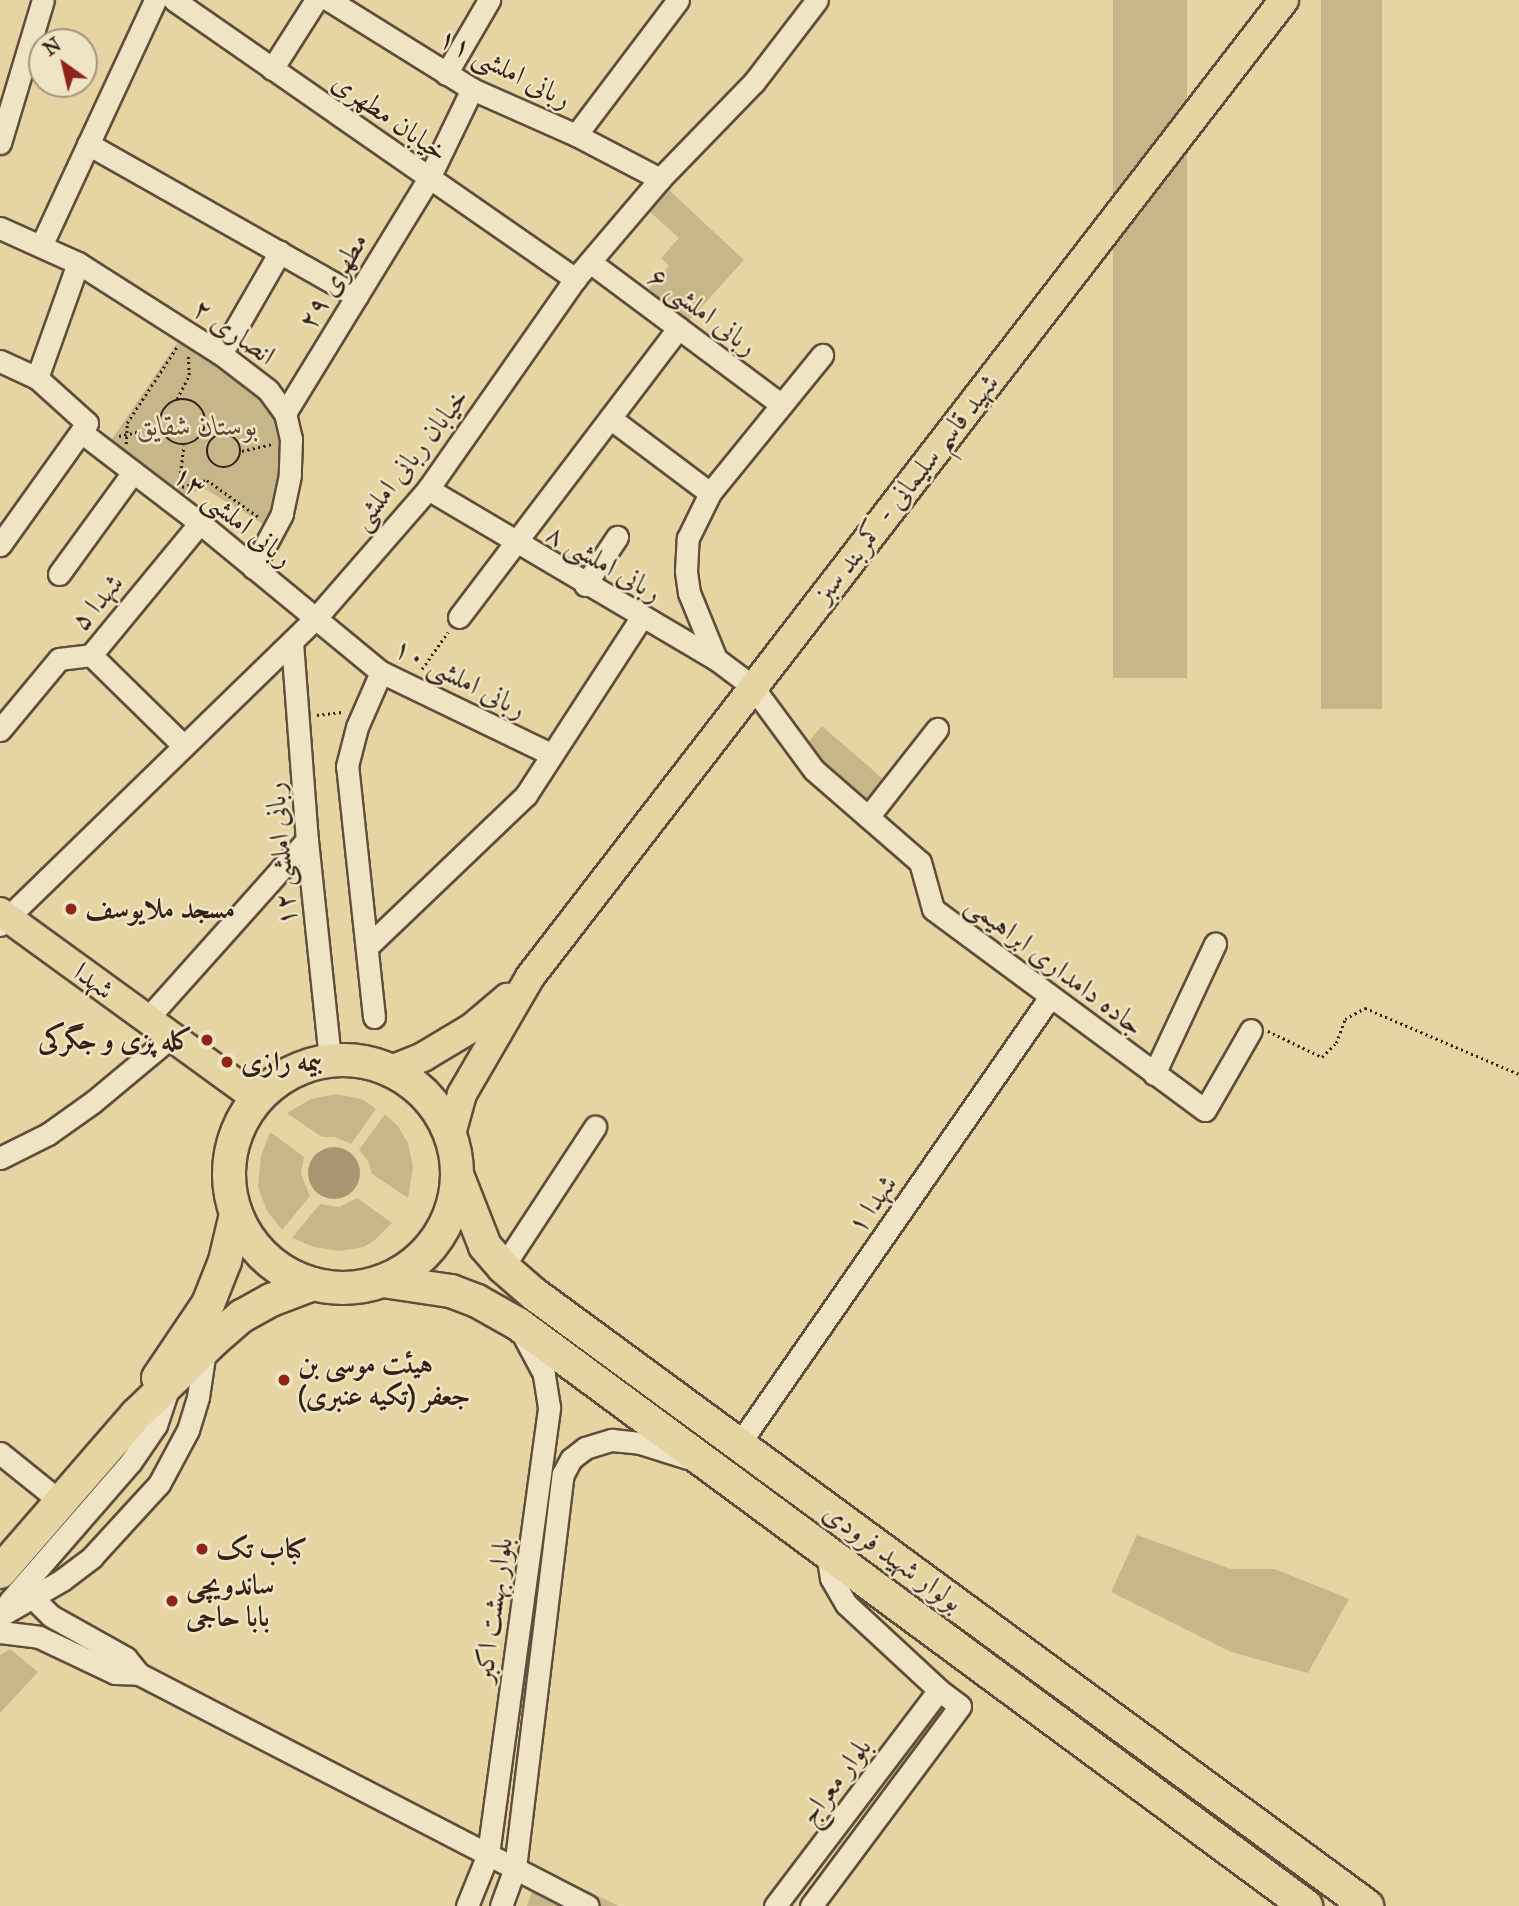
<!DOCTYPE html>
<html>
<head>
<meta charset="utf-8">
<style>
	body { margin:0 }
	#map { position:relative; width:1519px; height:1906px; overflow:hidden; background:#e6d5a3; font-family:"IM FELL Great Primer",Amiri,serif }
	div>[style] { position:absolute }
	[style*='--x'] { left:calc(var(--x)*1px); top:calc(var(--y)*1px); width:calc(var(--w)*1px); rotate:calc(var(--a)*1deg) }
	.green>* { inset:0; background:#c8b68b; transform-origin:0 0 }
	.water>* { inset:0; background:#a99774 }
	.round { border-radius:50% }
	.path>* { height:2.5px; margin-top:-1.25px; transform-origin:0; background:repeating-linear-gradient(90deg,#342018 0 2px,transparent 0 5.5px) }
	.path>.ring { margin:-1.25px; padding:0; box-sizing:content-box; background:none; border:2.5px solid #342018; border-radius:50% }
	.roads { filter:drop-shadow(2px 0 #604d3b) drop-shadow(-2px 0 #604d3b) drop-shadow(0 2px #604d3b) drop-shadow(0 -2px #604d3b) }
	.minor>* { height:21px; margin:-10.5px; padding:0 10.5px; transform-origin:10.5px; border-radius:10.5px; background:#efe4c3 }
	.major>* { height:28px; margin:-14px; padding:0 14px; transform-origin:14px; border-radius:14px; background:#e6d5a3 }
	.highway>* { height:32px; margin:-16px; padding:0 16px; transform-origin:16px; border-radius:16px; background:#e6d5a3 }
	.highway>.ring { margin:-16px; padding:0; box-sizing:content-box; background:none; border:32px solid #e6d5a3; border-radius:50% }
	.dots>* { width:19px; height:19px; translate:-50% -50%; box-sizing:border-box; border:4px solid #efe4c3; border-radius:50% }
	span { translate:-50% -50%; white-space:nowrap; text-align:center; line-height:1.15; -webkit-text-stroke:5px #efe4c3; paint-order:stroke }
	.street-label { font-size:28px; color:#342018 }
	.park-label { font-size:28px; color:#594635; font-style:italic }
	.poi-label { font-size:28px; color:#342018; font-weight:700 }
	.left { translate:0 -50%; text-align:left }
	.right { translate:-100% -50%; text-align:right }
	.north { position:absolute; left:28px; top:28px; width:70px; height:70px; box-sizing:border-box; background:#efe4c3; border:2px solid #a4967f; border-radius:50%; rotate:326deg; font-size:19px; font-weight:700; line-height:28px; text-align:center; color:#342018 }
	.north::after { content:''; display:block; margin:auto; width:24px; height:32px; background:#8f2418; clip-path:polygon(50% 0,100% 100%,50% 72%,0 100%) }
</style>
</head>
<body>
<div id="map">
	<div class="green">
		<div style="left:1113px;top:0;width:74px;height:678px"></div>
		<div style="left:1321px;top:0;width:61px;height:709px"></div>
		<div style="clip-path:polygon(669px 190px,744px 260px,687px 323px,649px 289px,669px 266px,661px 258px,679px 238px,650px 212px)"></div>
		<div style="clip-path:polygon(179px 340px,268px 397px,283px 439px,280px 494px,265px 525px,205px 489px,178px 496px,108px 445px)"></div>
		<div style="left:822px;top:726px;width:87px;height:30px;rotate:41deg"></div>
		<div style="clip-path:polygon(336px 1094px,362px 1099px,376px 1109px,351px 1144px,335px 1137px,322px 1137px,287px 1113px,311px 1099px)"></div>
		<div style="clip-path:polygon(385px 1114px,398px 1126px,408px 1143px,413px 1167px,408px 1198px,372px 1174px,368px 1161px,359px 1150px)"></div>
		<div style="clip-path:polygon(270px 1132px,304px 1157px,301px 1174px,310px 1196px,282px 1230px,267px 1211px,258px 1187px,261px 1156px)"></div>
		<div style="clip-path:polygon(357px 1198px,392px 1223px,375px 1240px,364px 1247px,340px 1251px,314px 1247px,292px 1238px,320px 1204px,339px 1207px)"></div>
		<div style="clip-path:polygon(1137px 1535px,1231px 1569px,1275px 1569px,1349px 1599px,1308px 1673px,1231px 1652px,1111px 1592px)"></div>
		<div style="clip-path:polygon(10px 1649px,38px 1672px,0 1713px,0 1655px)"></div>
		<div style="clip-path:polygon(540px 1868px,619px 1906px,527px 1906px)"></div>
	</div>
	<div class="water">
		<div class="round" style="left:308px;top:1147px;width:52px;height:52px"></div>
	</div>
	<div class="path">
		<div class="ring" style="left:160px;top:399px;width:43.5px;height:43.5px"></div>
		<div style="--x:177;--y:399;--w:27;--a:-63"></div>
		<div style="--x:189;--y:375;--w:19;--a:-93"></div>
		<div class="ring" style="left:207px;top:434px;width:31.5px;height:31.5px"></div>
		<div style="--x:119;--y:436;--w:42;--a:-12.4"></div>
		<div style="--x:126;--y:444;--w:21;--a:-87"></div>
		<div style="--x:127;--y:423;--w:91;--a:-56.7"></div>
		<div style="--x:242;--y:451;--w:31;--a:-13"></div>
		<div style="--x:179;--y:484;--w:39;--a:-83"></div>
		<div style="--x:182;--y:487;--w:26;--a:-16"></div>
		<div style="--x:207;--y:480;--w:65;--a:35.6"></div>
		<div style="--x:422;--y:669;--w:45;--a:-54.9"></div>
		<div style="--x:317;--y:715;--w:25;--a:-7"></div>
		<div style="--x:1268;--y:1031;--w:60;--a:25.7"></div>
		<div style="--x:1322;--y:1057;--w:20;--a:-45"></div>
		<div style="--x:1336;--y:1043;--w:26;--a:-69"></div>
		<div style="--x:1345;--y:1019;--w:23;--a:-29"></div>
		<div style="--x:1365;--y:1008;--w:168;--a:23.2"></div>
	</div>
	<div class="roads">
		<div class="minor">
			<div style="--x:174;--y:0;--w:489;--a:34.8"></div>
			<div style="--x:329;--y:0;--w:168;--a:31.9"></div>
			<div style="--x:472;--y:89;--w:114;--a:23.9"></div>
			<div style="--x:576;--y:135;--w:95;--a:27.6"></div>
			<div style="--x:272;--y:69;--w:82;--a:-57.5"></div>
			<div style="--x:446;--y:74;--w:86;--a:-59.8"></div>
			<div style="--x:576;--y:135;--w:169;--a:-52.9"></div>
			<div style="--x:0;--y:143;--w:149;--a:-73.3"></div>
			<div style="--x:88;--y:144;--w:309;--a:29.5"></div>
			<div style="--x:0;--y:228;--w:85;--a:24.2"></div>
			<div style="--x:78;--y:263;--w:169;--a:32.5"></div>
			<div style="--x:221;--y:354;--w:59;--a:37.5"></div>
			<div style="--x:268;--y:390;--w:29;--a:54"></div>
			<div style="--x:285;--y:413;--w:27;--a:77"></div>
			<div style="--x:291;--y:439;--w:36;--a:92"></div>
			<div style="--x:290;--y:475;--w:40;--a:102"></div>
			<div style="--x:282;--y:514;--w:61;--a:118.2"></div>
			<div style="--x:41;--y:246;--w:271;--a:-65.1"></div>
			<div style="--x:590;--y:262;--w:239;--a:36.7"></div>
			<div style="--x:221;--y:354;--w:118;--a:-60"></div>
			<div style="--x:0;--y:361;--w:41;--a:24.7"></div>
			<div style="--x:37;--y:378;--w:67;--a:42"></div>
			<div style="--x:87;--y:423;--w:150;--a:125.5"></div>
			<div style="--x:37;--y:378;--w:122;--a:-70.4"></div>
			<div style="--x:285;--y:413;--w:276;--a:-58.5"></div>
			<div style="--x:429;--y:178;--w:99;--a:-64.2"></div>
			<div style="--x:610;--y:418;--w:125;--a:36.9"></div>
			<div style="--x:81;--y:432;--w:150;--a:37.4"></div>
			<div style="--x:200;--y:523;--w:234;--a:39.5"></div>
			<div style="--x:381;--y:672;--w:189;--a:25.8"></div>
			<div style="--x:428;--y:489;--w:334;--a:30.6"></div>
			<div style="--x:716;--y:659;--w:45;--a:36.9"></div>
			<div style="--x:752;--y:686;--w:104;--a:53.6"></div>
			<div style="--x:814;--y:770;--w:140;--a:41"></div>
			<div style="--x:920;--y:862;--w:49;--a:74.5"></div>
			<div style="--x:933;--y:909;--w:338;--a:36.5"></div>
			<div style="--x:1205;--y:1110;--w:92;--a:-60.1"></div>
			<div style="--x:59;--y:574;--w:126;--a:-54"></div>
			<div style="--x:585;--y:585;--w:58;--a:-56.3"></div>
			<div style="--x:459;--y:617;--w:363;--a:-52.8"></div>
			<div style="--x:292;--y:642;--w:199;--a:85.7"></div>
			<div style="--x:307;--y:840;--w:221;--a:84"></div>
			<div style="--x:91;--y:655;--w:130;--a:44.4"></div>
			<div style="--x:716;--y:659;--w:71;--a:-112.2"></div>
			<div style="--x:689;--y:593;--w:22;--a:-98"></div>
			<div style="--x:686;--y:571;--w:33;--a:-87"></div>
			<div style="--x:688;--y:538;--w:50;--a:-63.9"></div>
			<div style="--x:710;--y:493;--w:178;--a:-50.9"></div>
			<div style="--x:0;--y:730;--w:92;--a:-50.3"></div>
			<div style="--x:59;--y:659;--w:32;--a:-7"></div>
			<div style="--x:91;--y:655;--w:171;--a:-50.5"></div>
			<div style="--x:868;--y:817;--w:112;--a:-51.9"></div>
			<div style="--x:0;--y:925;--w:439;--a:-44.2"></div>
			<div style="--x:315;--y:619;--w:172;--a:-49"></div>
			<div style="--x:428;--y:489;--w:256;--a:-55"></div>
			<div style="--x:575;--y:279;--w:131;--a:-49.6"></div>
			<div style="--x:660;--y:179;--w:135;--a:-45.9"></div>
			<div style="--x:754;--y:82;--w:103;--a:-52.5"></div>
			<div style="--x:367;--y:947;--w:220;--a:-43.7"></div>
			<div style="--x:526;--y:795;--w:211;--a:-57"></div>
			<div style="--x:374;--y:1017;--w:252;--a:-96.1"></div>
			<div style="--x:347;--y:766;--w:40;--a:-75.6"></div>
			<div style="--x:357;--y:727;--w:60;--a:-66.4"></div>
			<div style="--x:147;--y:1019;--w:240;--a:-48.2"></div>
			<div style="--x:1154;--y:1074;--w:144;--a:-64.9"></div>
			<div style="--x:0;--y:1158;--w:54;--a:-26.6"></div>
			<div style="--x:48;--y:1134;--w:55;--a:-35.4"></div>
			<div style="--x:93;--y:1102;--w:102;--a:-39.8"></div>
			<div style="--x:503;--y:1267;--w:168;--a:-56.7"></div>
			<div style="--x:739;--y:1444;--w:545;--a:-55.17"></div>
			<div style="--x:0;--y:1453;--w:78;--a:38.8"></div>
			<div style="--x:33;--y:1598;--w:25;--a:45"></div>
			<div style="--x:51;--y:1616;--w:86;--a:29.2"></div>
			<div style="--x:126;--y:1658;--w:21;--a:51"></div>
			<div style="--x:139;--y:1674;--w:505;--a:27.33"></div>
			<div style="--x:9;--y:1602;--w:184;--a:-49"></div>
			<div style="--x:130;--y:1463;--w:46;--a:-55.6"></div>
			<div style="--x:156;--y:1425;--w:41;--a:-71.6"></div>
			<div style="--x:0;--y:1616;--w:72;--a:-30.1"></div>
			<div style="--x:62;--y:1580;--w:38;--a:-37"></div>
			<div style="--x:92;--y:1557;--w:99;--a:-47.5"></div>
			<div style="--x:159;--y:1484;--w:61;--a:-61.8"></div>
			<div style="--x:188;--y:1430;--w:34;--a:-73"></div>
			<div style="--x:198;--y:1397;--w:48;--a:-81.5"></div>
			<div style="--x:0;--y:1632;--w:39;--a:7"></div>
			<div style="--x:39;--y:1637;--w:84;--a:25.3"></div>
			<div style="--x:115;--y:1673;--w:24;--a:2"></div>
			<div style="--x:467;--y:1906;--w:56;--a:-68"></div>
			<div style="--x:488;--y:1854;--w:451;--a:-82.2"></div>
			<div style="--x:549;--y:1407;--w:33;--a:-99"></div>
			<div style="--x:544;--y:1374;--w:51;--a:-118.1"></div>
			<div style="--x:501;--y:1906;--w:40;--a:-69.8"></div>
			<div style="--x:515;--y:1868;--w:397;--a:-83.1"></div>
			<div style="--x:563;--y:1474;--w:17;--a:-62"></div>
			<div style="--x:571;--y:1459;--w:18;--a:-38"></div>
			<div style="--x:585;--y:1448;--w:28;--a:-17"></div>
			<div style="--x:612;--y:1440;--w:28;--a:6"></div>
			<div style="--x:640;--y:1443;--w:50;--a:17.4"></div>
			<div style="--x:775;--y:1906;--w:271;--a:-52.8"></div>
			<div style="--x:811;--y:1906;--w:249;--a:-53.3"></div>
			<div style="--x:960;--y:1706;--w:26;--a:-143"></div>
			<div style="--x:939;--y:1690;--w:127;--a:-137.2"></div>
			<div style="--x:846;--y:1604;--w:30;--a:-120"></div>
			<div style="--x:831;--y:1578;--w:24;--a:-99"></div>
		</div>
		<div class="major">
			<div style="--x:0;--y:912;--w:318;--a:36"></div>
			<div style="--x:391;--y:1070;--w:35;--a:-22"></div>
			<div style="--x:423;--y:1057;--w:58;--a:-31"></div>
			<div style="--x:473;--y:1027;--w:45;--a:-40.5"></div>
			<div style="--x:451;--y:1134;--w:41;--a:-74.6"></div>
			<div style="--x:462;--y:1094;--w:135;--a:-59.8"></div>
			<div style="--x:530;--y:977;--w:1234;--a:-52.34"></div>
		</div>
		<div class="highway">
			<div class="ring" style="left:229px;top:1060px;width:196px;height:196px"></div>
			<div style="--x:458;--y:1177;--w:74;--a:68.6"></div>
			<div style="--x:485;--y:1246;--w:28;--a:49"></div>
			<div style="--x:503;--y:1267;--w:41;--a:41.1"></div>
			<div style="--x:534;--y:1294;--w:1034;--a:36.3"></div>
			<div style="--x:383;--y:1281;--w:69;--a:8.4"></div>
			<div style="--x:451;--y:1291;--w:28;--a:21"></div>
			<div style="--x:477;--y:1301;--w:47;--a:29.3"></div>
			<div style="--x:518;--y:1324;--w:980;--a:36.45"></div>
			<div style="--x:158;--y:1378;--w:89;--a:-56"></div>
			<div style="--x:208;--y:1304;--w:46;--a:-68.4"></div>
			<div style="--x:225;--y:1261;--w:48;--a:-76.8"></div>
			<div style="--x:0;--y:1572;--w:208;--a:-49.1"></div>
			<div style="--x:136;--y:1415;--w:108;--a:-43.9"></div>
			<div style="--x:214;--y:1340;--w:37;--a:-41"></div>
			<div style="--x:242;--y:1316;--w:33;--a:-29"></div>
			<div style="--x:271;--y:1300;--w:45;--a:-20.9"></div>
		</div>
	</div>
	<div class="dots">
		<div style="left:71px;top:909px;background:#8f2418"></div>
		<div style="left:207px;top:1040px;background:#8f2418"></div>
		<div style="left:227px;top:1062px;background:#8f2418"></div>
		<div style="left:284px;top:1380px;background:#8f2418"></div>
		<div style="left:202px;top:1549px;background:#8f2418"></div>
		<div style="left:172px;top:1601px;background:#8f2418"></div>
	</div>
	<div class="street-label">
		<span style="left:505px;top:68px;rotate:27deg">ربانی املشی ۱۱</span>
		<span style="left:390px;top:117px;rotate:35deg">خیابان مطهری</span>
		<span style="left:333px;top:281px;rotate:-59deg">مطهری ۲۹</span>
		<span style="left:703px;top:311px;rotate:37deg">ربانی املشی ۶</span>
		<span style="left:234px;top:332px;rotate:35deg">انصاری ۲</span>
		<span style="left:410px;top:459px;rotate:-52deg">خیابان ربانی املشی</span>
		<span style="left:906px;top:488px;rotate:-52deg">شهید قاسم سلیمانی - کمربند سبز</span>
		<span style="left:233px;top:516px;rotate:39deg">ربانی املشی ۱۳</span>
		<span style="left:604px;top:563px;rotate:30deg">ربانی املشی ۸</span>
		<span style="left:97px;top:602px;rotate:-50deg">شهدا ۵</span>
		<span style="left:460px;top:678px;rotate:27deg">ربانی املشی ۱۰</span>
		<span style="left:281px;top:854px;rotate:-95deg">ربانی املشی ۱۲</span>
		<span style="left:1055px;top:965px;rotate:37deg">جاده دامداری ابراهیمی</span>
		<span style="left:94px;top:981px;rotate:36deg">شهدا</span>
		<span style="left:872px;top:1204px;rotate:-55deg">شهدا ۱</span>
		<span style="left:893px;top:1557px;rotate:36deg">بولوار شهید فرودی</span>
		<span style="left:493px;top:1610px;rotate:-82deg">بلوار بهشت اکبر</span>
		<span style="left:835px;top:1781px;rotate:-53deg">بلوار معراج</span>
	</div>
	<div class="park-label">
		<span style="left:197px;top:426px">بوستان شقایق</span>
	</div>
	<div class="poi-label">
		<span class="left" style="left:85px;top:909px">مسجد ملایوسف</span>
		<span class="right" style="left:193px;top:1040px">کله پزی و جگرکی</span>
		<span class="left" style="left:241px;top:1062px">بیمه رازی</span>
		<span class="left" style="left:298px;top:1380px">هيئت موسی بن<br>جعفر (تکیه عنبری)</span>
		<span class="left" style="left:216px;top:1549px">کباب تک</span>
		<span class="left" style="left:186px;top:1601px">ساندویچی<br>بابا حاجی</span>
	</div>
	<div class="north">N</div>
</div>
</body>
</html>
